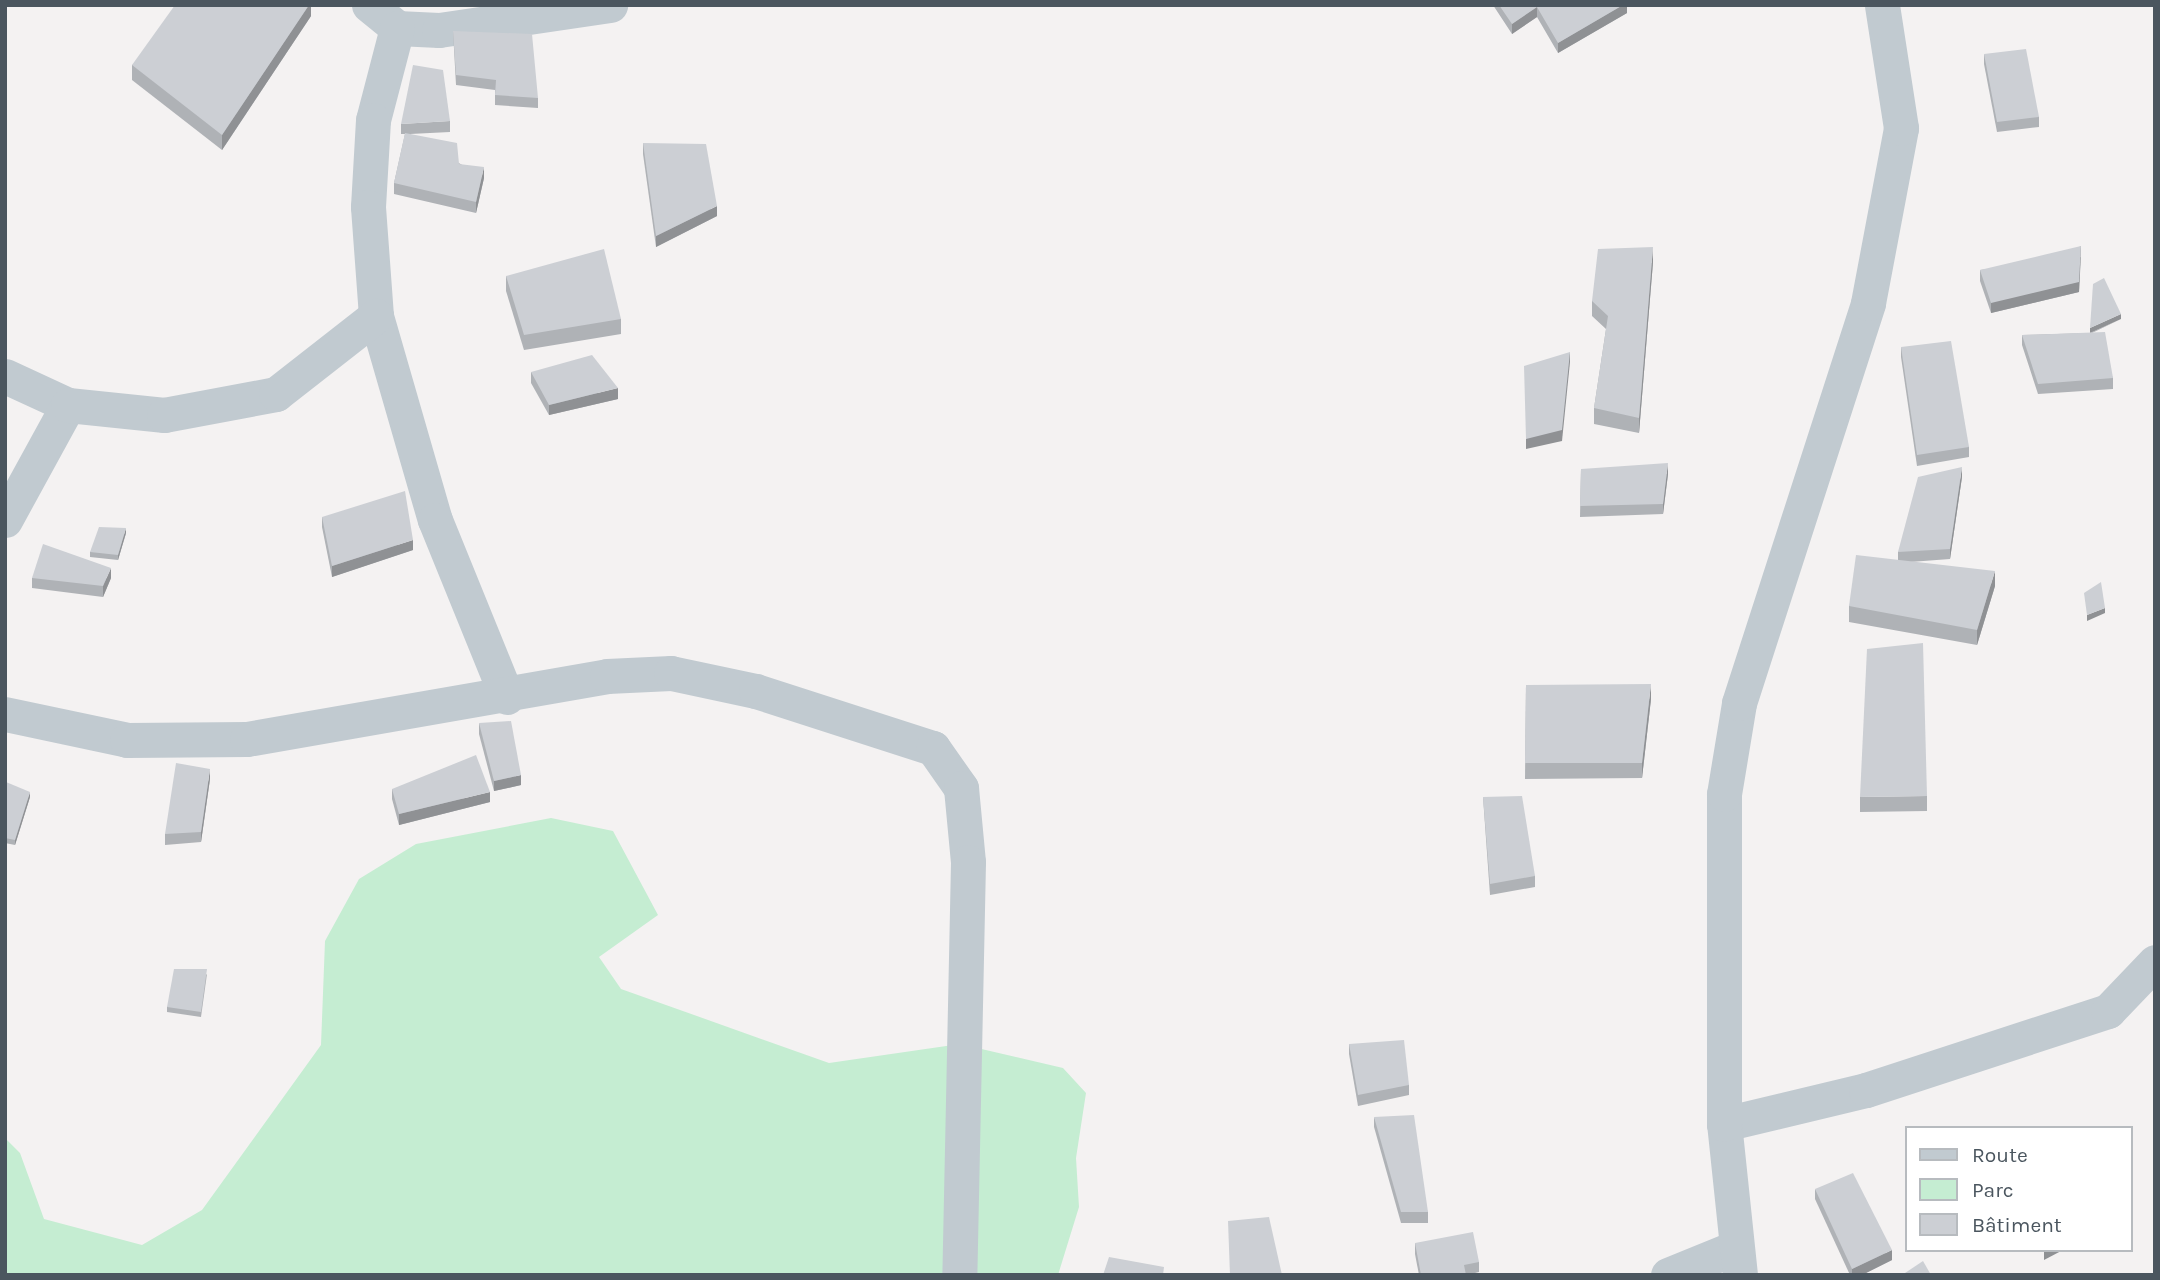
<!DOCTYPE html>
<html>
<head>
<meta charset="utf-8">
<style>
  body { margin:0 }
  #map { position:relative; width:2160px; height:1280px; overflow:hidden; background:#f4f2f2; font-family:Karla,sans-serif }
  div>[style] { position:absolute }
  .green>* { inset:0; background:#c5edd2 }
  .minor>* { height:35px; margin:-17.5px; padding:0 17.5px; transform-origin:17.5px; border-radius:17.5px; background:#c1cad0 }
  .wall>* { inset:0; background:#afb2b6 }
  .shaded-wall>* { inset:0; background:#8f9194 }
  .building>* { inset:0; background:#cccfd4 }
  span { translate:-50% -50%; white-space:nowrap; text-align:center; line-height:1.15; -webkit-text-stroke:6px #fff; paint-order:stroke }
  .frame { position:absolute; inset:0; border:7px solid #4b565f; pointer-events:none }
  .legend { position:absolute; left:1905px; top:1126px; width:228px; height:126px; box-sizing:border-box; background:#fff; border:2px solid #b7bbbf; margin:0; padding:9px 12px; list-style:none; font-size:21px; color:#4b565f }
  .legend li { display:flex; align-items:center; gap:14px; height:35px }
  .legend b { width:35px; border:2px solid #b7bbbf }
</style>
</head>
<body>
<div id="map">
  <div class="green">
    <div style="clip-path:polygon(551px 818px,613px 831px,658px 915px,599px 957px,621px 989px,829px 1063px,960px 1044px,1063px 1068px,1086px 1093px,1076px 1158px,1079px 1207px,1058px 1275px,5px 1275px,5px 1138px,20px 1153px,44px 1219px,142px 1245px,202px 1210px,321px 1045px,325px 941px,359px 879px,416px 844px)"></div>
  </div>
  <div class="minor">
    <div style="left:369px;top:5px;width:36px;rotate:39deg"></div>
    <div style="left:397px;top:28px;width:42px;rotate:2.7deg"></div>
    <div style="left:439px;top:30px;width:173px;rotate:-8.3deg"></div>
    <div style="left:397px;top:28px;width:95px;rotate:104.6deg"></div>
    <div style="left:373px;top:120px;width:87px;rotate:93.3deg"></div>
    <div style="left:368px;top:207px;width:109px;rotate:85.8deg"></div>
    <div style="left:376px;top:316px;width:212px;rotate:73.9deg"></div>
    <div style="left:435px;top:520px;width:191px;rotate:67.9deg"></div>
    <div style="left:5px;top:376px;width:69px;rotate:24.7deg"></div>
    <div style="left:5px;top:520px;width:131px;rotate:-61.3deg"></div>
    <div style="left:68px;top:405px;width:97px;rotate:5.9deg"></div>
    <div style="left:164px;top:415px;width:114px;rotate:-10.6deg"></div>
    <div style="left:276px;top:394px;width:127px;rotate:-38deg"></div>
    <div style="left:5px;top:714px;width:125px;rotate:12deg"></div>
    <div style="left:127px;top:740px;width:120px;rotate:-0.5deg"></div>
    <div style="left:247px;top:739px;width:365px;rotate:-9.9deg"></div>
    <div style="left:607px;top:676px;width:64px;rotate:-2.7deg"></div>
    <div style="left:671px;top:673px;width:87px;rotate:12deg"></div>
    <div style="left:756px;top:691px;width:186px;rotate:17.9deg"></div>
    <div style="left:933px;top:748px;width:49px;rotate:55deg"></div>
    <div style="left:961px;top:788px;width:74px;rotate:84.6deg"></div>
    <div style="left:968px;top:862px;width:413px;rotate:91.2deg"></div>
    <div style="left:1724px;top:1124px;width:146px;rotate:-13.5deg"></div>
    <div style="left:1866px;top:1090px;width:255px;rotate:-18.1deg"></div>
    <div style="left:2108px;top:1011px;width:68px;rotate:-46.2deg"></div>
    <div style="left:1668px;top:1275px;width:71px;rotate:-22.2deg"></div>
    <div style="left:1740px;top:1275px;width:152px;rotate:-96deg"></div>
    <div style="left:1724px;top:1124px;width:330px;rotate:-90deg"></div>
    <div style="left:1724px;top:794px;width:92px;rotate:-80.6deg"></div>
    <div style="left:1739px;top:703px;width:420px;rotate:-72.1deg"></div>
    <div style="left:1868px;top:303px;width:178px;rotate:-79.3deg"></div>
    <div style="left:1901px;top:128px;width:124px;rotate:-98.8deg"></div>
  </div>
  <div class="wall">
    <div style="clip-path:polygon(311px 5px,311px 16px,222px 150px,132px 80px,132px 65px)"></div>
    <div style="clip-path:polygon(1493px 5px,1627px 5px,1627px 13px,1558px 53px,1537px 17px,1512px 34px)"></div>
    <div style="clip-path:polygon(453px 31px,538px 98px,538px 108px,495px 105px,495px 90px,456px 85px)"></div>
    <div style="clip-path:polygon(1984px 54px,2039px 117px,2039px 127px,1997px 132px,1984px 64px)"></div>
    <div style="clip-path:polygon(450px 121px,450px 132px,410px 134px,484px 178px,476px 213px,394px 194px,394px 183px,405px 134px,401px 134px,401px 124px)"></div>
    <div style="clip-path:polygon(643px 143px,717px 216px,656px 247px,643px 154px)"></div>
    <div style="clip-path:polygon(2081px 257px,2079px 292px,1991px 313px,1980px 281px,1980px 270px)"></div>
    <div style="clip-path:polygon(1653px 262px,1639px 433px,1594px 424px,1594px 408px,1606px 329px,1592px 316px,1592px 301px)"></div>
    <div style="clip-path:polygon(506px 276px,621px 319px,621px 334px,524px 350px,506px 291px)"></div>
    <div style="clip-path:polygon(2121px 319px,2092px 333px,2113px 378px,2113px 389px,2038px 394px,2022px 345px,2022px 335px,2090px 333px)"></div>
    <div style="clip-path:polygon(1901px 347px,1969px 447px,1969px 457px,1917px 466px,1901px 357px)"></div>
    <div style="clip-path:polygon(531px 372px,618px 399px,549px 415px,531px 383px)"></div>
    <div style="clip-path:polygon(1581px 469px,1668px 474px,1663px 514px,1580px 517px)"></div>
    <div style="clip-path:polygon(1962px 477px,1950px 559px,1910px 562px,1995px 586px,1977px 645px,1849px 622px,1849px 606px,1898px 560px,1898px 552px)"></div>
    <div style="clip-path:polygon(322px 517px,413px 550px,332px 577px,322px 527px)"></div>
    <div style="clip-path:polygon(126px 533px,118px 560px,90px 557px,90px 552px)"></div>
    <div style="clip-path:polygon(32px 578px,111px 578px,103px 597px,32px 588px)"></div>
    <div style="clip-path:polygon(1526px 685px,1651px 699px,1642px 778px,1525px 779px)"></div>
    <div style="clip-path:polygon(479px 723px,521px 785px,494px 791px,479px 734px)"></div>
    <div style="clip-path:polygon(210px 779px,201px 842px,165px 845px,165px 834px)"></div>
    <div style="clip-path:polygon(5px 785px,30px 797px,15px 845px,5px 843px)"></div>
    <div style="clip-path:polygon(392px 789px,490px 802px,399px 825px,392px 799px)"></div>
    <div style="clip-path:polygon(1927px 796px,1927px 811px,1860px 812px,1860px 797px)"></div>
    <div style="clip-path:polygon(1483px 797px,1535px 876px,1535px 887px,1490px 895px)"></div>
    <div style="clip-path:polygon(207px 974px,201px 1017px,167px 1012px,167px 1007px)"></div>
    <div style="clip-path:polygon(1349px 1044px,1409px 1085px,1409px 1095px,1358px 1106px,1349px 1054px)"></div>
    <div style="clip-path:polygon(1374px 1117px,1428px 1212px,1428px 1223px,1401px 1223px,1374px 1127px)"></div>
    <div style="clip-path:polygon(1815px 1189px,1892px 1260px,1862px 1275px,1850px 1275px,1815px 1199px)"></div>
    <div style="clip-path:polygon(1415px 1243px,1479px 1262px,1479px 1272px,1467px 1275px,1419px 1275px,1415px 1254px)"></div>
  </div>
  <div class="shaded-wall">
    <div style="clip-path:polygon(309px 5px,311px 5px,311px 16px,222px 150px,222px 135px)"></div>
    <div style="clip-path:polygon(1623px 5px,1627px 5px,1627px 13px,1558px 53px,1558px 43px)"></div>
    <div style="clip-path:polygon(1537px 7px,1537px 17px,1512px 34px,1512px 24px)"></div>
    <div style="clip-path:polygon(484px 167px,484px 178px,476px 213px,476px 202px)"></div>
    <div style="clip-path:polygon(717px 206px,717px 216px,656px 247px,656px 236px)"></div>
    <div style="clip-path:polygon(2081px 246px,2079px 292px,1991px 313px,1991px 303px)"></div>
    <div style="clip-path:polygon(1653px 247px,1653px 262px,1639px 433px,1639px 418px)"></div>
    <div style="clip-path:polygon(2121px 314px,2121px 319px,2090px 333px,2090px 328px)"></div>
    <div style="clip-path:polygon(1570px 352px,1570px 362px,1562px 441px,1526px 449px,1526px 439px)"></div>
    <div style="clip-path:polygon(618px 388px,618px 399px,549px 415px,549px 405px)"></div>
    <div style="clip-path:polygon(1668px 463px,1668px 474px,1663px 514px,1663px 504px)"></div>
    <div style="clip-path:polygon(1962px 467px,1962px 477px,1950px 559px,1950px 549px)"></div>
    <div style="clip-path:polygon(126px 528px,126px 533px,118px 560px,118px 555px)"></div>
    <div style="clip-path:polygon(413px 540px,413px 550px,332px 577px,332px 566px)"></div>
    <div style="clip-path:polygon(111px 568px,111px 578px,103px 597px,103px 586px)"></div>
    <div style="clip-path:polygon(1995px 571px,1995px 586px,1977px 645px,1977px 630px)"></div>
    <div style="clip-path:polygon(2105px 608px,2105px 613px,2087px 621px,2087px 615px)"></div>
    <div style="clip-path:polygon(1651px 684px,1651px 699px,1642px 778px,1642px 763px)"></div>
    <div style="clip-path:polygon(210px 769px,210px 779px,201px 842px,201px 832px)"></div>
    <div style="clip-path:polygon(521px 775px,521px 785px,494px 791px,494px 781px)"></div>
    <div style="clip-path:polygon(30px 792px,30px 797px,15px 845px,15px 840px)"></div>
    <div style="clip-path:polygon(490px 792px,490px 802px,399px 825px,399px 814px)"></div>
    <div style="clip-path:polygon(1892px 1250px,1892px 1260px,1862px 1275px,1852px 1275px,1852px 1269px)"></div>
    <div style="clip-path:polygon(2044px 1250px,2063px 1250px,2044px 1260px)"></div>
  </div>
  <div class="building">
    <div style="clip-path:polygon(175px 5px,309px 5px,222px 135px,132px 65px)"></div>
    <div style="clip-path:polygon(1499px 5px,1623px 5px,1558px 43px,1537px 7px,1512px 24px)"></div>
    <div style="clip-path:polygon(453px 31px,532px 34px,538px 98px,495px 95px,496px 80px,456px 75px)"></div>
    <div style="clip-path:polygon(2026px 49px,2039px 117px,1997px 122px,1984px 54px)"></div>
    <div style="clip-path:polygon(413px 65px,443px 70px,450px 121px,401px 124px)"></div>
    <div style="clip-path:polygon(405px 133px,457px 143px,459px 164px,484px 167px,476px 202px,394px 183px)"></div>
    <div style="clip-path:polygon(643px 143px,706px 144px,717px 206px,656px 236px)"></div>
    <div style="clip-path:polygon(2081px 246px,2079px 282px,1991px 303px,1980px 270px)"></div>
    <div style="clip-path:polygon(1653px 247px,1639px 418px,1594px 408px,1608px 316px,1592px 301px,1598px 249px)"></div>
    <div style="clip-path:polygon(604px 249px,621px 319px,524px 335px,506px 276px)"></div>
    <div style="clip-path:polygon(2104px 278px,2121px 314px,2090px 328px,2093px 284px)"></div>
    <div style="clip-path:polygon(2105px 332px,2113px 378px,2038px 384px,2022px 335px)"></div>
    <div style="clip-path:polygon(1951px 341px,1969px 447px,1917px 455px,1901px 347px)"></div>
    <div style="clip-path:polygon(1570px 352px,1562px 430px,1526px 439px,1524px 366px)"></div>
    <div style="clip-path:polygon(592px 355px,618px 388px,549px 405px,531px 372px)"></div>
    <div style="clip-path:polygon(1668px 463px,1663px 504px,1580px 506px,1581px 469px)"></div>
    <div style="clip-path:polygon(1962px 467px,1950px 549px,1898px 552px,1918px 477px)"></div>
    <div style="clip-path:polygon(405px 491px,413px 540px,332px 566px,322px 517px)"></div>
    <div style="clip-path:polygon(99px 527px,126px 528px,118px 555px,90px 552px)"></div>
    <div style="clip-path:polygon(43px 544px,111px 568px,103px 586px,32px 578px)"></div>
    <div style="clip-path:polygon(1856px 555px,1995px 571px,1977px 630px,1849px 606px)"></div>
    <div style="clip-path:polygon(2101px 582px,2105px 608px,2087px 615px,2084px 593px)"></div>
    <div style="clip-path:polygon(1923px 643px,1927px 796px,1860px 797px,1867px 649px)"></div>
    <div style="clip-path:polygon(1651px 684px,1642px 763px,1525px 763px,1526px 685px)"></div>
    <div style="clip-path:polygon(511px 721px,521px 775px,494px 781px,479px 723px)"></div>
    <div style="clip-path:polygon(476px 755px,490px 792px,399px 814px,392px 789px)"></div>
    <div style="clip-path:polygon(176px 763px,210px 769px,201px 832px,165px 834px)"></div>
    <div style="clip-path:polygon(6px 782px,30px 792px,15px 840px,5px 838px)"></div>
    <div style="clip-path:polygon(1522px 796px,1535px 876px,1490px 884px,1483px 797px)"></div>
    <div style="clip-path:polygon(174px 969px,207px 969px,201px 1012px,167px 1007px)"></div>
    <div style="clip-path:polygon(1404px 1040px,1409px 1085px,1358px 1095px,1349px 1044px)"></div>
    <div style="clip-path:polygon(1414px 1115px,1428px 1212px,1401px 1212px,1374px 1117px)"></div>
    <div style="clip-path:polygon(1853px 1173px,1892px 1250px,1852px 1269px,1815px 1189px)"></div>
    <div style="clip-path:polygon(1269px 1217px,1282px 1275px,1230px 1275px,1228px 1221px)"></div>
    <div style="clip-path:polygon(1473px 1232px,1479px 1262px,1464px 1265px,1466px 1275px,1421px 1275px,1415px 1243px)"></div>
    <div style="clip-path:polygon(1109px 1257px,1164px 1267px,1163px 1275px,1103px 1275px)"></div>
    <div style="clip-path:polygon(1923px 1261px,1931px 1275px,1902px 1275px)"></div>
  </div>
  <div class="frame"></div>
  <ul class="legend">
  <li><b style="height:9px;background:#c1cad0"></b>Route</li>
  <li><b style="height:19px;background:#c5edd2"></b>Parc</li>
  <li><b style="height:19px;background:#cccfd4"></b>Bâtiment</li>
  </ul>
</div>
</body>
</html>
